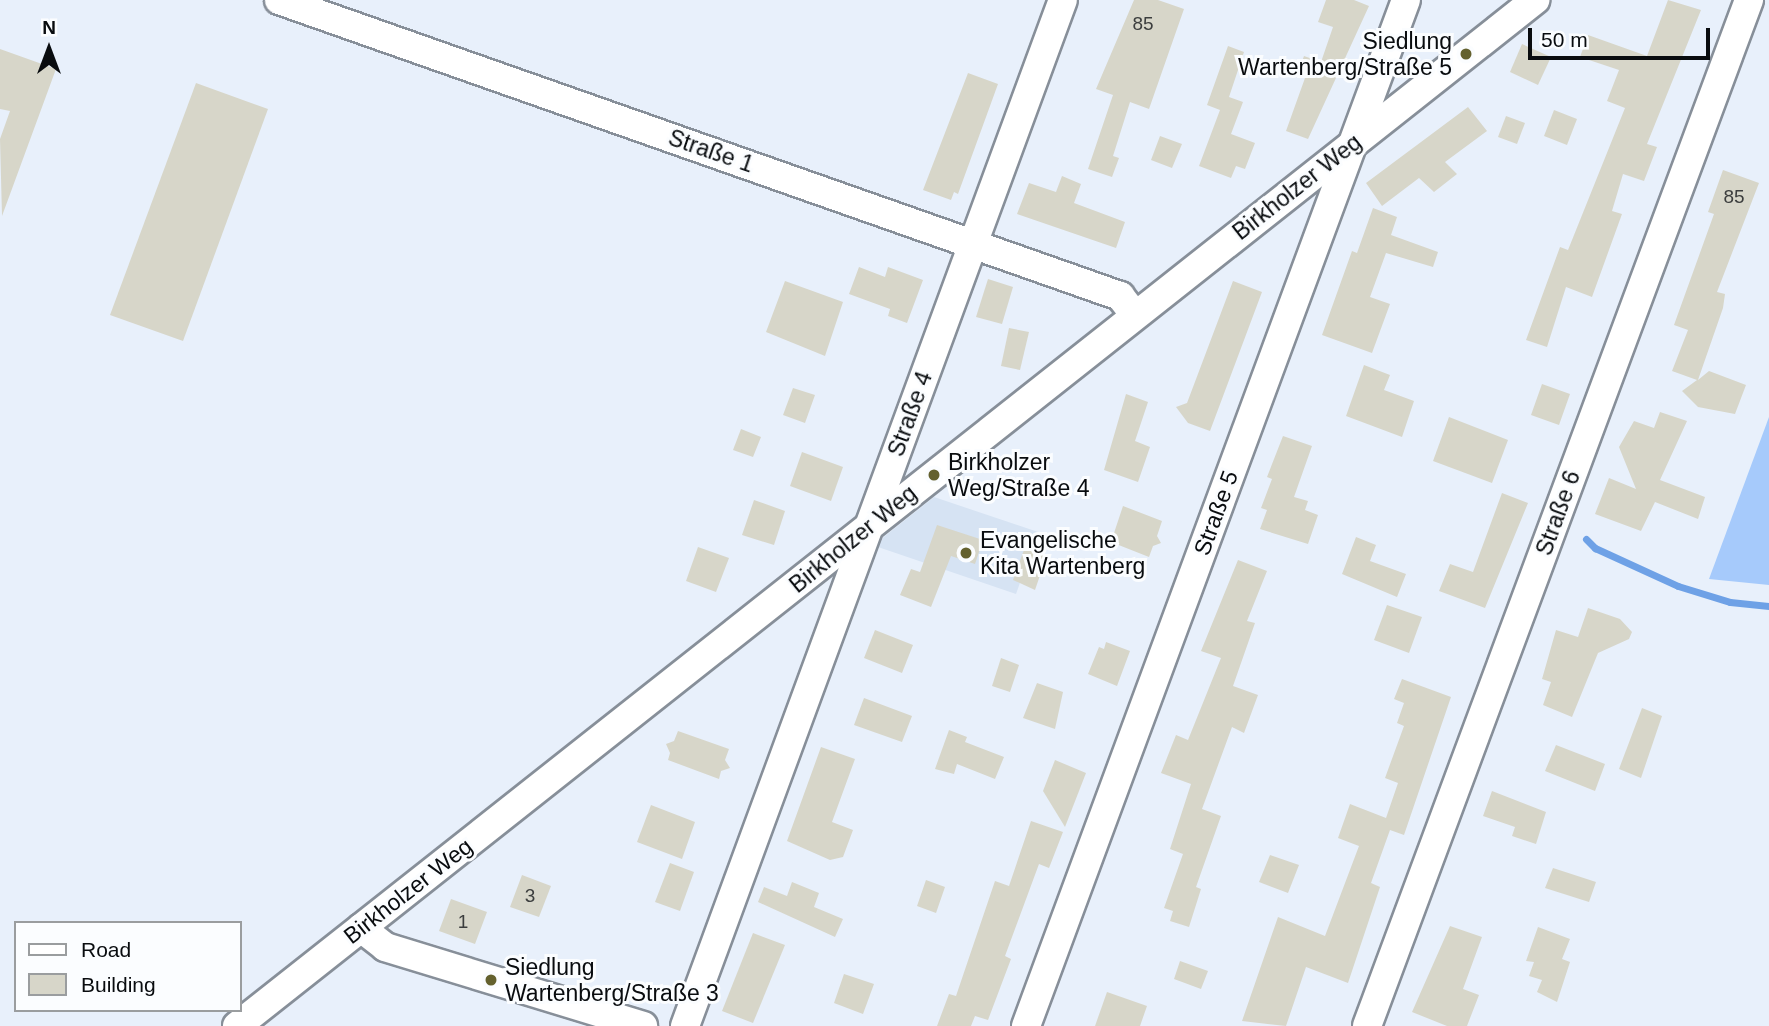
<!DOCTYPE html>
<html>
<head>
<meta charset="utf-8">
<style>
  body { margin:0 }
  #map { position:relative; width:1769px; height:1026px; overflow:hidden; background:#e8f0fb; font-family:Helvetica,sans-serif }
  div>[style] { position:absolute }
  .built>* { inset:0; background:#d6e3f3 }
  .green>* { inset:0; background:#a6cafb }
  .stream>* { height:7px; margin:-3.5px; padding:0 3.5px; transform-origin:3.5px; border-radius:3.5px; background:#6ea1e6 }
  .building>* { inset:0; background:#d7d6c9 }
  .roads { filter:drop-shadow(2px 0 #878f99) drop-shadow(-2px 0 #878f99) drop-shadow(0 2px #878f99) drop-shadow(0 -2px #878f99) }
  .street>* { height:28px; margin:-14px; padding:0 14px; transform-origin:14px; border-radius:14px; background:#fff }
  .dots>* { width:19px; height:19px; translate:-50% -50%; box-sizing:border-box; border:4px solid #fbfdff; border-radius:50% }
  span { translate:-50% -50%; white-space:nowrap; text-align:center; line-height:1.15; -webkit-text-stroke:6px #fbfdff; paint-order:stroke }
  .number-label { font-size:19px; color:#3c3e3e }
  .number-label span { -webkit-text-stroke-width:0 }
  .poi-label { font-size:23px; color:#090c0f }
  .right { translate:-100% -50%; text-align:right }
  .left { translate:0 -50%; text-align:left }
  .street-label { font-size:23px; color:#090c0f }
  .legend { position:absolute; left:14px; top:921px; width:228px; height:91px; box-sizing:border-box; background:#fbfdff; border:2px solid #9a9d9f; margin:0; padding:9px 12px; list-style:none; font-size:21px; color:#090c0f }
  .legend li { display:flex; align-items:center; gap:14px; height:35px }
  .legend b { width:35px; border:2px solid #9a9d9f }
  .north { position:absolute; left:14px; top:14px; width:70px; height:70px; -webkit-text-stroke:5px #fbfdff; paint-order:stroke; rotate:0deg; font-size:19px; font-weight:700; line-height:28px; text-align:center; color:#090c0f }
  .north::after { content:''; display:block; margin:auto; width:24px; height:32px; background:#090c0f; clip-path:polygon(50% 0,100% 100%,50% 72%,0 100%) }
  .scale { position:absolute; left:1528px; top:28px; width:182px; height:32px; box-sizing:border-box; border:4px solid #090c0f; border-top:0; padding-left:9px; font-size:21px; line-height:24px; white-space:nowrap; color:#090c0f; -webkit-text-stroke:5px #fbfdff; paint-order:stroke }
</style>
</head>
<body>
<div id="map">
  <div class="built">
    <div style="clip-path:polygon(934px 497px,1038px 532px,1016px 594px,878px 547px,880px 540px)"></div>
  </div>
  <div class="green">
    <div style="clip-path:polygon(1769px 417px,1769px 585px,1709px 579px)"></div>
  </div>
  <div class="stream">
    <div style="left:1586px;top:539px;width:13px;rotate:45deg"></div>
    <div style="left:1595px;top:548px;width:91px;rotate:24.6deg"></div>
    <div style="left:1678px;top:586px;width:54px;rotate:17.1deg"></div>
    <div style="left:1730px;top:602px;width:39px;rotate:6deg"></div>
  </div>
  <div class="building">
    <div style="clip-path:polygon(1134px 0,1158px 0,1184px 9px,1149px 109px,1130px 102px,1113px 156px,1119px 158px,1112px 177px,1088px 169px,1113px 95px,1096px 89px)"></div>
    <div style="clip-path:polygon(1326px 0,1354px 0,1369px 6px,1308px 139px,1286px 131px,1305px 78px,1297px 75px,1304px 56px,1321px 62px,1333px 27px,1318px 22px)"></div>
    <div style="clip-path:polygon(1668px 0,1701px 10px,1647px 144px,1657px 147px,1644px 181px,1623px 174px,1612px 211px,1622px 214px,1592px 297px,1566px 287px,1547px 347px,1526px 340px,1560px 247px,1568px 250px,1625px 108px,1607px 101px,1619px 70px,1580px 57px,1588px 35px,1647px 56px)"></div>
    <div style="clip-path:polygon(1522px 44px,1551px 57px,1538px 85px,1510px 72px)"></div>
    <div style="clip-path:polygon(1228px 46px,1244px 52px,1229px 97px,1243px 102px,1231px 134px,1255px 143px,1245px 169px,1236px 166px,1231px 178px,1199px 166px,1220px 110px,1207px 105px)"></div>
    <div style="clip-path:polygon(0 49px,56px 69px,2px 216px,0 139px,10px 111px,0 109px)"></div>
    <div style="clip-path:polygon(968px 73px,998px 84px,958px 194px,954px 192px,951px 200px,923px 190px)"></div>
    <div style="clip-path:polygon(196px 83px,268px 109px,183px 341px,110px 315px)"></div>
    <div style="clip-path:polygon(1468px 107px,1487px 131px,1445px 162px,1457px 174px,1434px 192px,1419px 178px,1382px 206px,1366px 183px)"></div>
    <div style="clip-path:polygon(1554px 110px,1577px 119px,1567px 145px,1544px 136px)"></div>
    <div style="clip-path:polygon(1506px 116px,1525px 123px,1517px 144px,1498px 137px)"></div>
    <div style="clip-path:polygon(1160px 136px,1182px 144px,1172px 168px,1151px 160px)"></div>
    <div style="clip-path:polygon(1723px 170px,1759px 183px,1717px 292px,1725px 294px,1723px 308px,1698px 380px,1709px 371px,1746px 385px,1735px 414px,1698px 407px,1682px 391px,1697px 380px,1672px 371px,1688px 330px,1674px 325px,1714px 214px,1708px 212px)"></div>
    <div style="clip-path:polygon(1062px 176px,1081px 184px,1074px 203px,1125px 222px,1116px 248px,1017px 214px,1029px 183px,1056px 192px)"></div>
    <div style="clip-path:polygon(1373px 208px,1397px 217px,1391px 235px,1438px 252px,1433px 267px,1386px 253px,1370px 297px,1390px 304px,1372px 353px,1322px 335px,1352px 251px,1357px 253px)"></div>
    <div style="clip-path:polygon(859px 267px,885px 277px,888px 267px,923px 280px,907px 323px,888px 316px,890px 309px,849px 294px)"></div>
    <div style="clip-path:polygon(988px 279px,1013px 287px,1002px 324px,976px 317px)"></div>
    <div style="clip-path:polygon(785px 281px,843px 302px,825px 356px,766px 332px)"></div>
    <div style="clip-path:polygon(1233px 281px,1262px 292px,1210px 431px,1188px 423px,1176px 407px,1187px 403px)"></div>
    <div style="clip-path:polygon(1009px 328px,1029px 332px,1020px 370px,1001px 366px)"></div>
    <div style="clip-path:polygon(1364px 365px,1390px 375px,1384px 390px,1414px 401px,1402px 437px,1346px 416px)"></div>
    <div style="clip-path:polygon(1542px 384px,1570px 394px,1559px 425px,1531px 415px)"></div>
    <div style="clip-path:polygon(793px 388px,815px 395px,805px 423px,783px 415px)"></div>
    <div style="clip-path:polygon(1126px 394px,1148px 402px,1135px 441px,1150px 447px,1138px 482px,1104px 470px)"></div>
    <div style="clip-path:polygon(1660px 412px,1687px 421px,1660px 480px,1705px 497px,1698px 519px,1655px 502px,1641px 531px,1595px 514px,1609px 478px,1636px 489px,1619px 447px,1634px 421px,1654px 428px)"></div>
    <div style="clip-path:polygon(1449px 417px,1508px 440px,1492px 483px,1433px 461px)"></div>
    <div style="clip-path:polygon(741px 429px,761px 437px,753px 457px,733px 450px)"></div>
    <div style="clip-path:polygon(1283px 436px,1312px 446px,1294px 497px,1308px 501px,1305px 510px,1318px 515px,1308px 544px,1260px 529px,1267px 510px,1261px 508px,1272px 479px,1267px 477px)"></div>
    <div style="clip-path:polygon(802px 452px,843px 467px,831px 501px,790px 486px)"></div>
    <div style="clip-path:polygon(1502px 493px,1528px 503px,1485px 608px,1439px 591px,1450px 564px,1473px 572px)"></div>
    <div style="clip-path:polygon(754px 500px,785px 511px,774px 545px,742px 535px)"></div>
    <div style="clip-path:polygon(1123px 506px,1162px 521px,1157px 536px,1161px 543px,1153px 546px,1149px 557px,1111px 542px)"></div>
    <div style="clip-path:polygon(937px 525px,983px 540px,975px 564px,951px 556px,931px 607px,900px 595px,911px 569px,920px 572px)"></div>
    <div style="clip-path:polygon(1356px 537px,1376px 545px,1370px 561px,1406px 574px,1397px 597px,1342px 574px)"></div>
    <div style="clip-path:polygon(698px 547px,729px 558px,716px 592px,686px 581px)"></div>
    <div style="clip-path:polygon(1025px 547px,1047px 555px,1035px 590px,1013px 580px)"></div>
    <div style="clip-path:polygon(1238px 560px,1267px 571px,1247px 621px,1255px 623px,1233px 686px,1258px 695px,1244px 733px,1232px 727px,1202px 809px,1221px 816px,1196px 887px,1201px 889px,1189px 927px,1170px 921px,1173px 911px,1164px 908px,1183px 854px,1170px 849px,1191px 784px,1161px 773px,1176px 735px,1188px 740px,1221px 658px,1201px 651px)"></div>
    <div style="clip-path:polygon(1387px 605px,1422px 617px,1409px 653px,1374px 640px)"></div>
    <div style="clip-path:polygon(1588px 608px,1620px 619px,1632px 632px,1629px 639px,1598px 653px,1572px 717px,1543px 705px,1551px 682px,1542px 679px,1556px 630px,1578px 637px)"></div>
    <div style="clip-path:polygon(875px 630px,913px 645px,902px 673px,864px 658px)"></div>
    <div style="clip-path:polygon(1106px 642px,1130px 651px,1117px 686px,1088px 674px,1099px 647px,1104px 649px)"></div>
    <div style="clip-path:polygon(1001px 658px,1019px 665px,1010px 692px,992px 686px)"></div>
    <div style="clip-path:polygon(1402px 679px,1451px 697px,1404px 835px,1390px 830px,1371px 883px,1380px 887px,1348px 983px,1306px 967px,1286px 1026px,1242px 1021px,1278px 917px,1325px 936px,1359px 846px,1338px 838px,1350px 804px,1386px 818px,1398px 783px,1385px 778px,1404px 726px,1397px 723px,1404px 703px,1394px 699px)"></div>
    <div style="clip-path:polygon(1037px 683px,1063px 692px,1055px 729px,1023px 718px)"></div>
    <div style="clip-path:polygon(864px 698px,912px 716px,902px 742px,854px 725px)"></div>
    <div style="clip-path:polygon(1642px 708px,1662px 716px,1641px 778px,1619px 769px)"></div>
    <div style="clip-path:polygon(949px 730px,967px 737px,965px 742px,1004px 757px,995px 779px,957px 764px,954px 774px,935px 769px)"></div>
    <div style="clip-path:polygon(678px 731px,729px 749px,725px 760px,730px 768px,721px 771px,719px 779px,668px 760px,670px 753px,666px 744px,674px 741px)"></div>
    <div style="clip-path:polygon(1556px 745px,1605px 764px,1595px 791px,1545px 771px)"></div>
    <div style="clip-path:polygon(821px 747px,855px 759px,832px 822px,853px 830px,843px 857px,830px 860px,787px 841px)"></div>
    <div style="clip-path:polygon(1055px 760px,1086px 773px,1065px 827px,1043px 791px)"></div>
    <div style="clip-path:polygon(1492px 791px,1546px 812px,1536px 844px,1512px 836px,1515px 827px,1483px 816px)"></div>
    <div style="clip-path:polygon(651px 805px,695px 822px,682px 859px,637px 842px)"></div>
    <div style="clip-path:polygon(1031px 821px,1063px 832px,1049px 868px,1039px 864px,1005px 956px,1011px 959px,988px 1020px,975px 1016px,971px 1026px,937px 1026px,949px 994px,956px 996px,995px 881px,1009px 886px)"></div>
    <div style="clip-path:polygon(1270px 855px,1299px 865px,1288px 893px,1259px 882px)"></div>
    <div style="clip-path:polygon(670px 863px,694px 872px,680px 911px,655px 902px)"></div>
    <div style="clip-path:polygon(1553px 868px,1596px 882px,1589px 902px,1545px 888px)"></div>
    <div style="clip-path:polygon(522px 875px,551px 886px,539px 917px,510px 907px)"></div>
    <div style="clip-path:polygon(926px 880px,945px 887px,936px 913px,917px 906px)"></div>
    <div style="clip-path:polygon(792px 882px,819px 893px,814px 907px,843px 919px,835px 937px,758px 902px,764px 887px,787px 896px)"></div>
    <div style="clip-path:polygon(451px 899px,487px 912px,475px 944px,439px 931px)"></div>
    <div style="clip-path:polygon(1450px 926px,1482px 937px,1463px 989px,1479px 995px,1467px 1026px,1447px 1026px,1412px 1012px)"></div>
    <div style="clip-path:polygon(1538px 927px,1570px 939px,1562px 959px,1570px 962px,1557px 1002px,1537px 992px,1542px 980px,1529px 976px,1534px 962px,1526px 961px)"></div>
    <div style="clip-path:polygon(753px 933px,785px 945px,753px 1023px,722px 1011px)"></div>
    <div style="clip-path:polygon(1180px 961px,1208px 971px,1201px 989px,1174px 979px)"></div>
    <div style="clip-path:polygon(844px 974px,874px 984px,863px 1014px,834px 1003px)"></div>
    <div style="clip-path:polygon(1107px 992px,1147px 1006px,1140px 1026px,1095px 1026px)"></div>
  </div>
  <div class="roads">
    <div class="street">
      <div style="left:279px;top:0;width:892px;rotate:19.39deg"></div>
      <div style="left:1120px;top:296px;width:24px;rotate:52deg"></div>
      <div style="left:361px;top:928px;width:31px;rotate:38deg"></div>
      <div style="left:385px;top:947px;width:270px;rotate:17deg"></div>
      <div style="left:237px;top:1026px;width:1655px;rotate:-38.32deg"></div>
      <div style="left:685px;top:1026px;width:1093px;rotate:-69.78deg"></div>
      <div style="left:1026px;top:1026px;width:1094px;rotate:-69.68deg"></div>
      <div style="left:1367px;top:1026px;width:1095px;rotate:-69.58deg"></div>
    </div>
  </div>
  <div class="dots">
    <div style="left:1466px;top:54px;background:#64612e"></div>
    <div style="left:934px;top:475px;background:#64612e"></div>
    <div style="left:966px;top:553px;background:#64612e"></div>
    <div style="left:491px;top:980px;background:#64612e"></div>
  </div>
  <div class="number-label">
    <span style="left:1143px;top:24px">85</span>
    <span style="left:1734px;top:197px">85</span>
    <span style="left:530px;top:896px">3</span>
    <span style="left:463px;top:922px">1</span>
  </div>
  <div class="poi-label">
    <span class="right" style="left:1452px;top:54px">Siedlung<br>Wartenberg/Straße 5</span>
    <span class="left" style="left:948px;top:475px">Birkholzer<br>Weg/Straße 4</span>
    <span class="left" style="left:980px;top:553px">Evangelische<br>Kita Wartenberg</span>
    <span class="left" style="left:505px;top:980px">Siedlung<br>Wartenberg/Straße 3</span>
  </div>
  <div class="street-label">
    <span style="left:711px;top:151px;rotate:19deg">Straße 1</span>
    <span style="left:1297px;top:187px;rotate:-38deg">Birkholzer Weg</span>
    <span style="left:910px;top:414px;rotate:-70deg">Straße 4</span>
    <span style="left:1216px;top:513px;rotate:-70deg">Straße 5</span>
    <span style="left:1558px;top:513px;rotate:-70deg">Straße 6</span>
    <span style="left:853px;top:539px;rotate:-39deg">Birkholzer Weg</span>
    <span style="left:408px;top:891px;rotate:-38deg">Birkholzer Weg</span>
  </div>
  <ul class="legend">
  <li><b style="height:9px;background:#fff"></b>Road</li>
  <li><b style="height:19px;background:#d7d6c9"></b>Building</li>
  </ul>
  <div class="north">N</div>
  <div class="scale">50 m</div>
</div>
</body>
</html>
